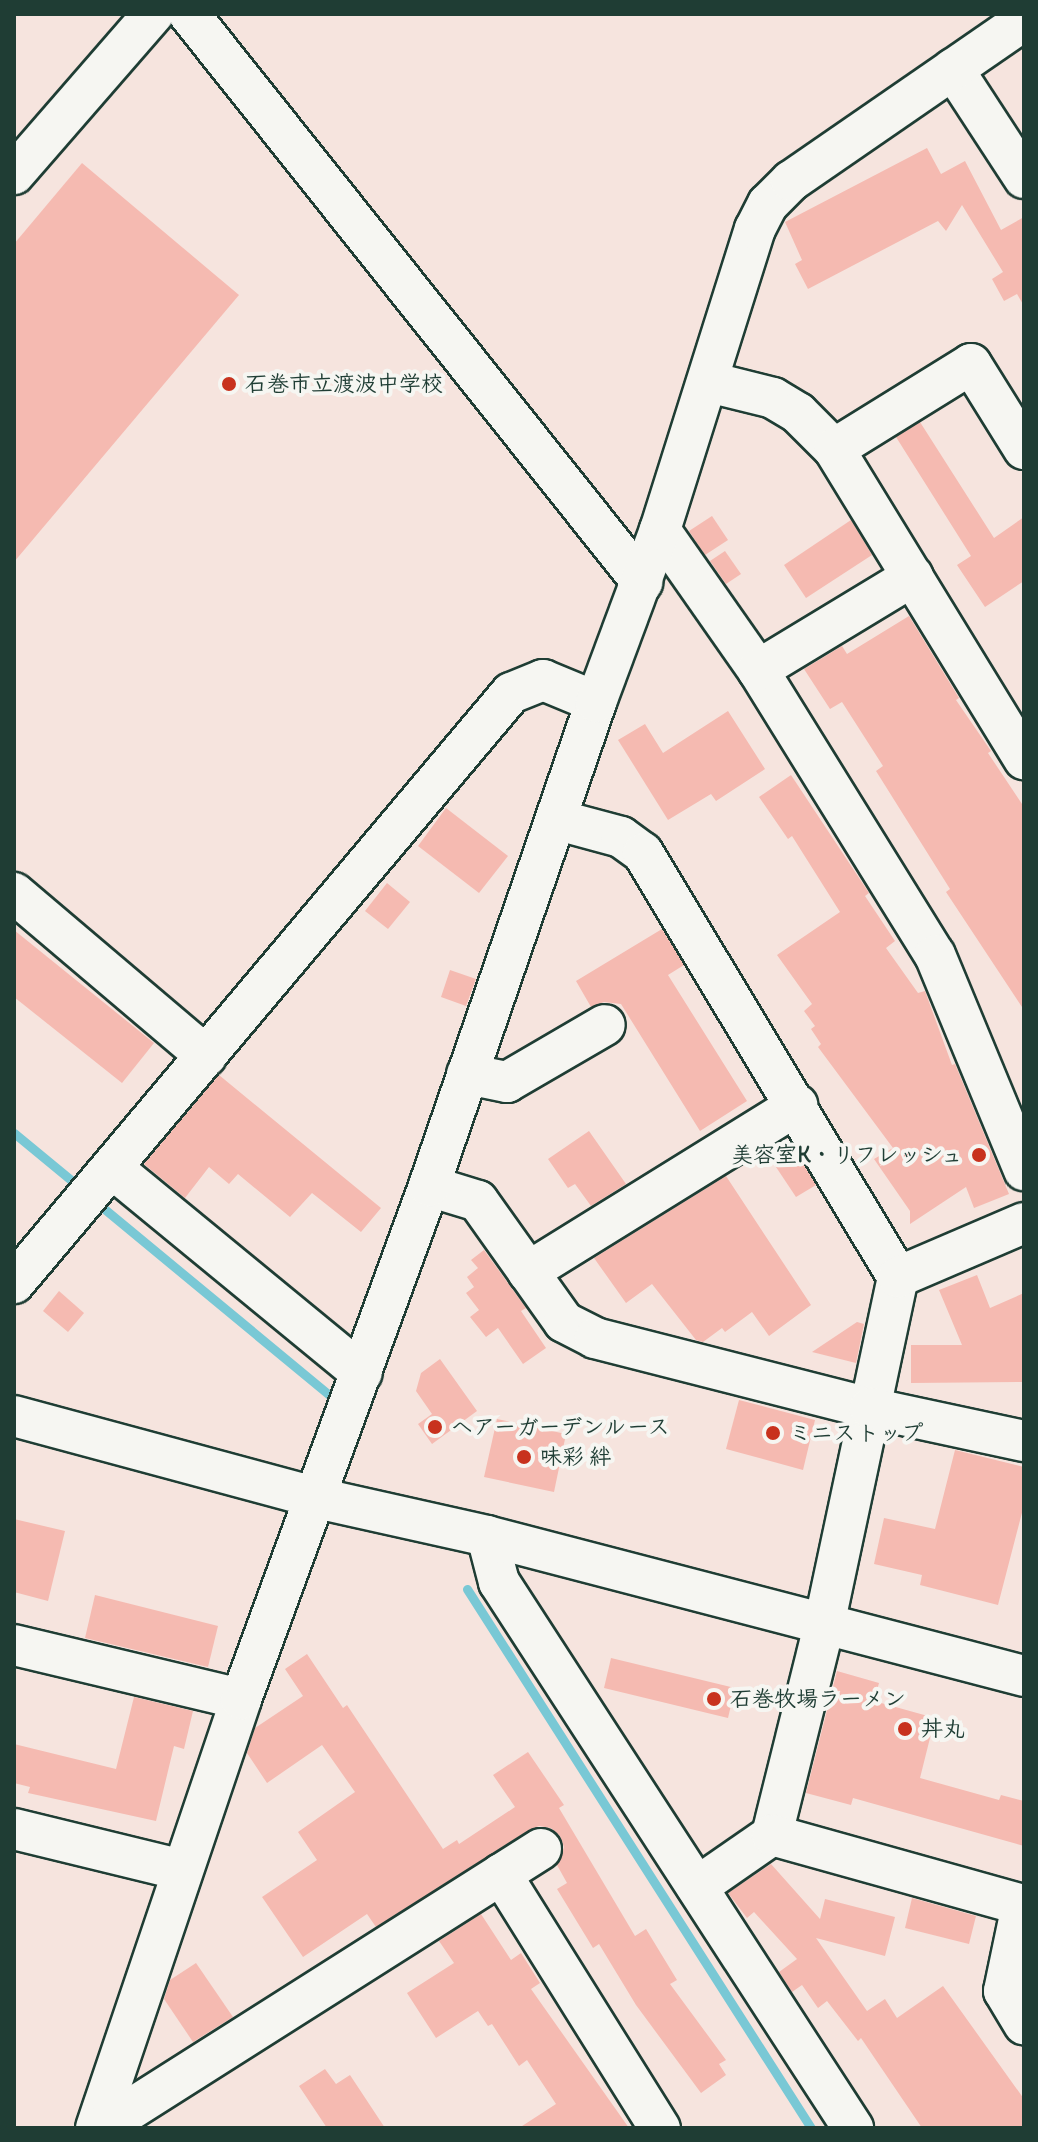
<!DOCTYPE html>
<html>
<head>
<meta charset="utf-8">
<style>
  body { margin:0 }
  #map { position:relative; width:1038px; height:2142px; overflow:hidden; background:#f6e4de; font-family:Delius,"Klee One",sans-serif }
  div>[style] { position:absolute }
  .stream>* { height:9px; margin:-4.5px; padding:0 4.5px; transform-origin:4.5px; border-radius:4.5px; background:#79c8d5 }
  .building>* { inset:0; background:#f5bab1 }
  .roads { filter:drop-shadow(2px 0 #1f3d34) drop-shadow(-2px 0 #1f3d34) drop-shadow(0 2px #1f3d34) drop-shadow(0 -2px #1f3d34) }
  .minor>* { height:40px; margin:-20px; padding:0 20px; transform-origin:20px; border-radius:20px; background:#f6f6f2 }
  .dots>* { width:22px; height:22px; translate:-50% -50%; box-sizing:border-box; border:4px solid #f6f6f2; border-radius:50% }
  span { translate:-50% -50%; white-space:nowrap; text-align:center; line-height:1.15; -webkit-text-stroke:8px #f6f6f2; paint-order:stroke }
  .poi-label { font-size:22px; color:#1f3d34; font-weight:700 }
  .left { translate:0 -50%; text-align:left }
  .right { translate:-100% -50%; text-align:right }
  .frame { position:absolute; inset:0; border:16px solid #1f3d34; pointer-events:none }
</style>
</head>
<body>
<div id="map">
  <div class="stream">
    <div style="left:14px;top:1133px;width:88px;rotate:39.5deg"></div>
    <div style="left:96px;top:1202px;width:303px;rotate:39.6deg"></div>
    <div style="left:467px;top:1589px;width:639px;rotate:57.45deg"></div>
  </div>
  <div class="building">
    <div style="clip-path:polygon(927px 148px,941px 174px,965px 161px,1001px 230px,1024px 217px,1024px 306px,1017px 294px,1004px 301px,992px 279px,1003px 272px,962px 205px,946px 231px,938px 221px,808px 289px,795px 264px,802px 260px,785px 222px)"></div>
    <div style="clip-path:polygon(82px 163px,239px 295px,14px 562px,14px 244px)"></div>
    <div style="clip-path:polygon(920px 422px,994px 538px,1024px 517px,1024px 581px,985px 607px,957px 565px,971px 556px,896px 437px)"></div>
    <div style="clip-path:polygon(712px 516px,728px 540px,705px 555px,689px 531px)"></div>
    <div style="clip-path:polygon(851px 520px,872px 555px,806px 598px,784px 565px)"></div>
    <div style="clip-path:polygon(725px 551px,741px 574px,726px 584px,710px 561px)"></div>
    <div style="clip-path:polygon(909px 616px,959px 698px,956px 700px,991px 751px,988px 753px,1024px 807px,1024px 1010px,946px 892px,950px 889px,876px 771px,883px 766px,842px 702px,830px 709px,804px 669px,842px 646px,847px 654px)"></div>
    <div style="clip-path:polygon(728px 711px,765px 769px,716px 801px,711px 794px,668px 820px,618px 740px,645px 724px,663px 753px)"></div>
    <div style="clip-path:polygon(791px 775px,869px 893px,865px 896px,895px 941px,886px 948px,918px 993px,925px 991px,952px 1065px,955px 1064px,1009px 1194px,974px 1208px,966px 1187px,910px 1224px,910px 1211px,874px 1159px,893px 1148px,818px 1047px,821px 1044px,811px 1029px,815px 1026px,804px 1011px,812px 1004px,777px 955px,840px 912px,792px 836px,788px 839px,759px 797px)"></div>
    <div style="clip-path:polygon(446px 808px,508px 856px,479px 893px,418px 846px)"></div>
    <div style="clip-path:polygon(387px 883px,410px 902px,388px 929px,365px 911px)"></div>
    <div style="clip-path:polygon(662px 929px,684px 965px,668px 975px,747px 1101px,700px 1131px,621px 1004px,604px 1002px,591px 1007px,576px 981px)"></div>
    <div style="clip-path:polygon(14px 930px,154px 1043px,122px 1083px,14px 997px)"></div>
    <div style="clip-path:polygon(450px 970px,476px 979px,466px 1006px,441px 997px)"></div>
    <div style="clip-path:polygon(219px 1075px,381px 1208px,361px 1232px,312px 1193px,290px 1217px,238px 1174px,229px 1184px,209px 1167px,185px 1198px,144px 1164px)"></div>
    <div style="clip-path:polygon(589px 1131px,626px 1184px,591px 1206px,575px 1184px,568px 1188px,548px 1159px)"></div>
    <div style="clip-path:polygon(791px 1144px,816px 1185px,796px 1197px,770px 1158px)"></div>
    <div style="clip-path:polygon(726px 1176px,811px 1305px,769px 1336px,752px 1312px,725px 1332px,722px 1328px,703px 1342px,696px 1340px,652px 1284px,626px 1303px,594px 1258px)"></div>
    <div style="clip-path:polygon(484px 1250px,526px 1308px,521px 1311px,546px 1348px,523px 1364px,498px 1328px,486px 1337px,470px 1317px,479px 1310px,466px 1293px,474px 1287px,467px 1277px,478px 1268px,471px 1260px)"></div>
    <div style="clip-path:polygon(977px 1275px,990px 1308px,1024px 1293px,1024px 1382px,911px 1383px,911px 1345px,962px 1345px,939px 1290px)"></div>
    <div style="clip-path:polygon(59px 1291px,84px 1313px,68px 1332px,43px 1311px)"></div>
    <div style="clip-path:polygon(857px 1322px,864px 1324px,856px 1363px,812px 1352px)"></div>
    <div style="clip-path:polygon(440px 1359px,477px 1411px,432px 1444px,418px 1424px,432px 1414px,416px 1391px,421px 1373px)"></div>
    <div style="clip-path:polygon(739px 1400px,815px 1420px,803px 1470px,726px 1449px)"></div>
    <div style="clip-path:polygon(497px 1419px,566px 1434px,554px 1492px,484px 1477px)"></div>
    <div style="clip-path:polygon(955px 1450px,1024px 1467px,1024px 1505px,998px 1605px,920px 1585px,922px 1575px,874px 1564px,884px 1518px,935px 1529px)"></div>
    <div style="clip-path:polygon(14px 1519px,65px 1531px,48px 1601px,14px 1592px)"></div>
    <div style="clip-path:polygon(95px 1595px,218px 1626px,208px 1667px,85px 1638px)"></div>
    <div style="clip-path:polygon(307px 1654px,343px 1708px,347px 1705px,443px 1849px,457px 1840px,459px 1844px,515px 1807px,493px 1775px,528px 1752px,564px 1805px,559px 1808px,635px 1936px,646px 1929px,677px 1980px,670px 1984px,726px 2060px,719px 2064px,726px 2075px,701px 2093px,636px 2005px,599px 1944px,593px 1948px,557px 1889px,567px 1883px,557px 1865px,564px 1847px,560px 1836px,551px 1828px,539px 1826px,529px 1830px,376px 1927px,367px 1914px,303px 1957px,262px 1897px,317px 1860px,298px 1832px,355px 1792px,322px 1745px,267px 1783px,247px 1753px,255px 1728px,303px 1696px,285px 1669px)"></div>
    <div style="clip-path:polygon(611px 1658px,735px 1688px,728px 1718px,604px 1688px)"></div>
    <div style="clip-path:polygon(837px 1671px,879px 1683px,874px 1701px,935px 1718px,920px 1778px,999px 1800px,1001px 1795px,1024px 1801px,1024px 1846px,853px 1798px,851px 1805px,806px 1793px)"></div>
    <div style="clip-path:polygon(134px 1697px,193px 1711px,184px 1749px,174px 1746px,156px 1821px,28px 1793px,30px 1787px,14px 1783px,14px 1744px,116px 1769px)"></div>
    <div style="clip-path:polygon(771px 1864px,820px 1919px,825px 1899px,895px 1917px,885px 1956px,816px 1938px,867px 2011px,885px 1999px,897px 2018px,943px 1986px,1024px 2099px,1024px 2128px,922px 2128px,861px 2038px,858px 2041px,827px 2001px,818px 2008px,802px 1985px,792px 1992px,779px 1972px,797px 1959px,754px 1912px,747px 1918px,728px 1893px)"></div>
    <div style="clip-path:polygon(912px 1898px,976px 1916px,969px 1944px,905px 1928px)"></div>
    <div style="clip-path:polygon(481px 1914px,511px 1960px,521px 1953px,540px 1983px,531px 1989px,629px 2128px,519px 2128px,556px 2104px,527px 2060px,519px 2066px,492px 2024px,488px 2026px,478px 2011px,436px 2038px,407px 1993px,454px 1963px,439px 1941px)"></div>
    <div style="clip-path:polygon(196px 1963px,233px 2017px,193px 2042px,164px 1999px,170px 1980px)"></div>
    <div style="clip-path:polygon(325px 2069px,336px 2084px,350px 2075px,385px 2128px,327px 2128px,299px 2086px)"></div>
  </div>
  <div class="roads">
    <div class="minor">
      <div style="left:189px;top:14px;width:727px;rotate:51.43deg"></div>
      <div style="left:953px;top:69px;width:130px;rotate:56.9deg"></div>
      <div style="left:14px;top:174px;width:212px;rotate:-49deg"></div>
      <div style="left:709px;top:382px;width:66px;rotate:14deg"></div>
      <div style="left:773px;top:398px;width:29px;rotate:31deg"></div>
      <div style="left:798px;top:413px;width:51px;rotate:45deg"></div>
      <div style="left:834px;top:449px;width:364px;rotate:58.5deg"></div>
      <div style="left:834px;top:449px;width:161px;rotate:-31.8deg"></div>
      <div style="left:971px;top:364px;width:100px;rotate:58.1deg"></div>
      <div style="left:660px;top:530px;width:171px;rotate:55deg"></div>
      <div style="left:758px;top:670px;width:335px;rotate:58.2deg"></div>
      <div style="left:935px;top:955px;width:233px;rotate:67.5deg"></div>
      <div style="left:758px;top:670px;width:181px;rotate:-31.2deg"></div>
      <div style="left:558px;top:820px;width:65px;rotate:15.1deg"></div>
      <div style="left:621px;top:837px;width:27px;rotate:36deg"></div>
      <div style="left:643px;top:853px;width:495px;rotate:59deg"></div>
      <div style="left:898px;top:1277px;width:357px;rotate:102deg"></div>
      <div style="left:824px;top:1626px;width:215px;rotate:104deg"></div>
      <div style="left:772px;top:1835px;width:91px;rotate:145.3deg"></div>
      <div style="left:14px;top:893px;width:252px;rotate:40.3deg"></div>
      <div style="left:467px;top:1074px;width:41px;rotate:11.3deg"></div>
      <div style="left:507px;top:1082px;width:113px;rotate:-30.2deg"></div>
      <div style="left:112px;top:1168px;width:323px;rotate:39.4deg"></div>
      <div style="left:429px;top:1186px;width:51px;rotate:17deg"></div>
      <div style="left:478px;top:1201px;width:148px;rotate:54.6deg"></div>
      <div style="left:564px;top:1322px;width:35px;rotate:27deg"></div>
      <div style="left:595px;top:1338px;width:284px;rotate:14.3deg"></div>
      <div style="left:870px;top:1408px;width:157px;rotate:12.1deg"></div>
      <div style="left:528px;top:1272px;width:317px;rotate:-31.8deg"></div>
      <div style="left:898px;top:1277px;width:137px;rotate:-23.2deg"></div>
      <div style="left:14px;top:1283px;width:771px;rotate:-49.89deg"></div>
      <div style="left:511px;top:693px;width:35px;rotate:-22deg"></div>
      <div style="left:543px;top:680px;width:57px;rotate:22.5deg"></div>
      <div style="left:14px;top:1416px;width:314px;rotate:15.1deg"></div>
      <div style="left:317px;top:1498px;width:174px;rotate:12.6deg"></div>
      <div style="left:487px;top:1536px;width:555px;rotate:14.61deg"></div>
      <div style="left:487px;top:1536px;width:48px;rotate:75.4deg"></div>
      <div style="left:499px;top:1582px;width:651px;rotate:57.04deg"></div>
      <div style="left:14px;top:1645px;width:233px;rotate:13.4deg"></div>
      <div style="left:14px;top:1829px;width:173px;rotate:13.7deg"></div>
      <div style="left:772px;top:1835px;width:260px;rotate:15.6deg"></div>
      <div style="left:1022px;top:1905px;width:88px;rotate:101.8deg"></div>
      <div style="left:1004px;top:1991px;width:39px;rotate:59deg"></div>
      <div style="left:501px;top:1874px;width:300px;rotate:58deg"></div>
      <div style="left:96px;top:2128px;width:453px;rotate:-71.3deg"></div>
      <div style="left:241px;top:1699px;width:546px;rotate:-69.87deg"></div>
      <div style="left:429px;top:1186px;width:512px;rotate:-70.96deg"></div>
      <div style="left:596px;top:702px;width:184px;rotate:-69.6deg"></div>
      <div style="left:660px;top:530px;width:316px;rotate:-72.5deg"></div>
      <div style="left:755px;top:229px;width:28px;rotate:-63deg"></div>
      <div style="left:768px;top:204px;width:33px;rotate:-45deg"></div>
      <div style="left:791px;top:181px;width:283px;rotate:-34.6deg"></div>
      <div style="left:101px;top:2128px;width:521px;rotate:-32.38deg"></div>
    </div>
  </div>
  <div class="dots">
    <div style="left:229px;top:384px;background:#c8321e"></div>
    <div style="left:979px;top:1155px;background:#c8321e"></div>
    <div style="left:435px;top:1427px;background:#c8321e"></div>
    <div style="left:773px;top:1433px;background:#c8321e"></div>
    <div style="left:524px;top:1457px;background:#c8321e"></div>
    <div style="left:714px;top:1699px;background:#c8321e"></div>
    <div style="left:905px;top:1729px;background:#c8321e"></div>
  </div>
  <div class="poi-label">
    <span class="left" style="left:245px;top:384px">石巻市立渡波中学校</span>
    <span class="right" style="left:963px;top:1155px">美容室K・リフレッシュ</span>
    <span class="left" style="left:451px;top:1427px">ヘアーガーデンルース</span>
    <span class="left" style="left:789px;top:1433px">ミニストップ</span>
    <span class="left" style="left:540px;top:1457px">味彩 絆</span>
    <span class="left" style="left:730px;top:1699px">石巻牧場ラーメン</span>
    <span class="left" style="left:921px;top:1729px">丼丸</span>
  </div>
  <div class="frame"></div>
</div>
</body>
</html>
